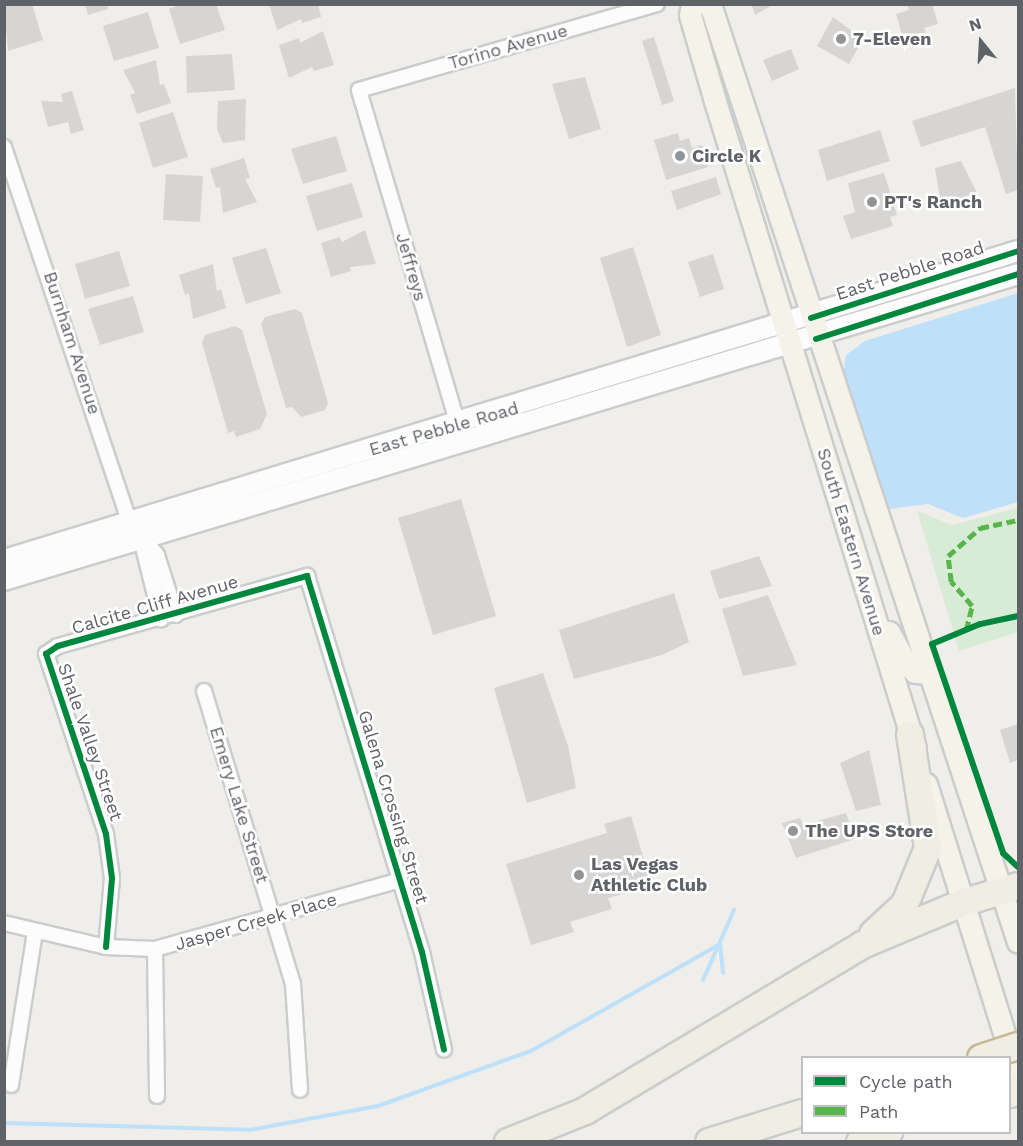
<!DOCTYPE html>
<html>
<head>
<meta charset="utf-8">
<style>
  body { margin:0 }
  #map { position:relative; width:1023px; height:1146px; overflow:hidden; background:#efeeea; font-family:"Work Sans",sans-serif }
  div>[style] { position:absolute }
  .green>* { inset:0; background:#d8ebd6 }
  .water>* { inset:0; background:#bfe0f9 }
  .stream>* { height:4px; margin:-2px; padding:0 2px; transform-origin:2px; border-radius:2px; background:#bfe0f9 }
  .building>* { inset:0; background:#d6d5d3 }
  .roads { filter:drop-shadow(2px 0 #cbcccc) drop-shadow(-2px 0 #cbcccc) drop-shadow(0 2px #cbcccc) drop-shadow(0 -2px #cbcccc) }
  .street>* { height:14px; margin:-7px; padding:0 7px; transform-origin:7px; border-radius:7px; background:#fdfcfc }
  .secondary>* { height:20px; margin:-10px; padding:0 10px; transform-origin:10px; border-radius:10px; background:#fdfcfc }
  .primary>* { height:21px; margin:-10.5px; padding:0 10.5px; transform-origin:10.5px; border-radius:10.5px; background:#f4f2e9 }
  .highway>* { height:26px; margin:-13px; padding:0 13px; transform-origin:13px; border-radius:13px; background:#f0ede3 }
  .bridges { filter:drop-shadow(2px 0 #c8b996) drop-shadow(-2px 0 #c8b996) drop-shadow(0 2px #c8b996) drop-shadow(0 -2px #c8b996) }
  .highway-bridge>* { height:26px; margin:-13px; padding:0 13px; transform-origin:13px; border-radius:13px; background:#f0ede3 }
  .quiet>* { height:4.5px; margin-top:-2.25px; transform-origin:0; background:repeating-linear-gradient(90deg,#58b549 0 9px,transparent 0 13.5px) }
  .cycleway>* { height:6px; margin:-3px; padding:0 3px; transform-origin:3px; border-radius:3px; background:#00873e }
  .dots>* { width:16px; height:16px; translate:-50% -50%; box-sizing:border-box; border:3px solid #fff; border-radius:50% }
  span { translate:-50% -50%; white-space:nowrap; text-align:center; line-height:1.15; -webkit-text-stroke:5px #fff; paint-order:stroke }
  .poi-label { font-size:18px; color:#5f6368; font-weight:700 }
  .left { translate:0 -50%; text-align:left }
  .street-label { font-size:18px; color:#5f6368 }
  .frame { position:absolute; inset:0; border:6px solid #5f6368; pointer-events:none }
  .legend { position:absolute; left:801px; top:1056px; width:210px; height:78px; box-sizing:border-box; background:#fff; border:2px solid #bfc1c3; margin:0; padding:8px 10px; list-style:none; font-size:18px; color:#5f6368 }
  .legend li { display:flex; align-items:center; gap:12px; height:30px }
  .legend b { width:30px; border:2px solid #bfc1c3 }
  .north { position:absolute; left:951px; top:12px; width:60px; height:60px; -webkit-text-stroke:4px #fff; paint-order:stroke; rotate:342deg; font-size:16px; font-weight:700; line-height:24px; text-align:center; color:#5f6368 }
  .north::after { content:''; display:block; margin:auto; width:21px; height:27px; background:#5f6368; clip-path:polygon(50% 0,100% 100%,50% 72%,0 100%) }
</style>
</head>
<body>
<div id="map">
  <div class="green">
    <div style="clip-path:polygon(1018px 508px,1018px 632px,959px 651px,917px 511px,952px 525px)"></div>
  </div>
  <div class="water">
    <div style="clip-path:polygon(1018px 293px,1018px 502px,963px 518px,928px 504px,889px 509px,843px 376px,846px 355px,865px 341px)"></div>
  </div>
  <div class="stream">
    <div style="left:720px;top:944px;width:29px;rotate:84deg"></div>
    <div style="left:703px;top:980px;width:77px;rotate:-66.1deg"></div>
    <div style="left:4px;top:1123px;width:246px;rotate:1.6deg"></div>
    <div style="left:250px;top:1130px;width:130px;rotate:-10.6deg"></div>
    <div style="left:378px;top:1106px;width:163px;rotate:-19.8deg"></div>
    <div style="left:531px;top:1051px;width:217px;rotate:-29.5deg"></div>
  </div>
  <div class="building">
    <div style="clip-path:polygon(4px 4px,32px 4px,43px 40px,8px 51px)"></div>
    <div style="clip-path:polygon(85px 4px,107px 4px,108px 9px,88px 15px)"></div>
    <div style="clip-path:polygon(183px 4px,216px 4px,225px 30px,180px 44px,169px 9px)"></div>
    <div style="clip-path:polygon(269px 4px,318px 4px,321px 17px,302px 23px,301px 19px,277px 30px)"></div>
    <div style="clip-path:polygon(774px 4px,755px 15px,752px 6px,756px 4px)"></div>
    <div style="clip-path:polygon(907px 4px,932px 4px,938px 24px,924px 28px,926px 33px,902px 35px,896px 14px,909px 10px)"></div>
    <div style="clip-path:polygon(148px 12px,159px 48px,114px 61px,103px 26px)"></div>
    <div style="clip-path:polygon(833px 17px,863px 39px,849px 64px,817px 46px)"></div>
    <div style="clip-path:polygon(323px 31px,334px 65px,314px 71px,312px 67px,289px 78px,279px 45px,299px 38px,300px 43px)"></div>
    <div style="clip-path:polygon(654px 37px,674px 101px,662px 105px,642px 41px)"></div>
    <div style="clip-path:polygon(791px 49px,799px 69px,772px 81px,763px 60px)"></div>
    <div style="clip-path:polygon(232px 54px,235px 90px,187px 93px,186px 56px)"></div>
    <div style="clip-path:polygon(156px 60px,160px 85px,164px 84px,171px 103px,137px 114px,130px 95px,135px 93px,123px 70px)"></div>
    <div style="clip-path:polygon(585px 77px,601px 129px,569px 139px,552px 84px)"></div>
    <div style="clip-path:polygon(1015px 88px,1018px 190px,1006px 194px,985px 127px,921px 147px,912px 121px)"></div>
    <div style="clip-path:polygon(72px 91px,84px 130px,71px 134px,68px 122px,48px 127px,41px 101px,63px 102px,61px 94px)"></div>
    <div style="clip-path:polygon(246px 99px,245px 140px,223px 143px,217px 129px,218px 101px)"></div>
    <div style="clip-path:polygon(173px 112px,188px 157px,153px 168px,139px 123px)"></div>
    <div style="clip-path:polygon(880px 130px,890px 161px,827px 181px,818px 150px)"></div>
    <div style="clip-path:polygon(678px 133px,680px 141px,689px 138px,692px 148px,702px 145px,708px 167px,666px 180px,654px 140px)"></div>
    <div style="clip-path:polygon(336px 136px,347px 171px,303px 184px,291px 149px)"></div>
    <div style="clip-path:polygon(244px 158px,250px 178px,245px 179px,257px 202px,223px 213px,220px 187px,216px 188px,210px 169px)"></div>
    <div style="clip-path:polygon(961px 161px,977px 193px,941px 204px,935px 168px)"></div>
    <div style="clip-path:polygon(884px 173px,897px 215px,890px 217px,893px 226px,851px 239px,843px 216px,855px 212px,848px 183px)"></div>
    <div style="clip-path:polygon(166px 174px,203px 176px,200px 222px,163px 220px)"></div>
    <div style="clip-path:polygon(716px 177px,721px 194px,677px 210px,671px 191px)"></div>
    <div style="clip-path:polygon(352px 183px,363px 217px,317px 231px,306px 196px)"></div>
    <div style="clip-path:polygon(365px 230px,376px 264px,350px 267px,351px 271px,331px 277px,321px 243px,340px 237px,342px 242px)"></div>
    <div style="clip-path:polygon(633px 247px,661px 335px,627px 347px,600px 258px)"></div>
    <div style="clip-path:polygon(266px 248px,281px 293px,246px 304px,232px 258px)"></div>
    <div style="clip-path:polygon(119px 251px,130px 286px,85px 299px,75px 264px)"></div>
    <div style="clip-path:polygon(713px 254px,724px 289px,700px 297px,688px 262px)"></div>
    <div style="clip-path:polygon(213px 264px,217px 291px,221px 289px,226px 308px,193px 319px,189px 293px,185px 295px,179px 275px)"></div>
    <div style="clip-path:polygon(133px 296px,144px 332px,100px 345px,88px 309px)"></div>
    <div style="clip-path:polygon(295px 309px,302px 313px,328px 403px,325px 410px,301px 417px,292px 407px,286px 408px,261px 324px,265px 317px)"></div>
    <div style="clip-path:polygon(235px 326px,242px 330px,267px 414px,260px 429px,236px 437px,234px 431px,228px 433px,202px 343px,205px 335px)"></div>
    <div style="clip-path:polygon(461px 499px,496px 616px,433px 635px,398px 518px)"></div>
    <div style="clip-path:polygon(759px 556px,772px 586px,719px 599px,710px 571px)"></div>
    <div style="clip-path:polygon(674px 593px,689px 642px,662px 655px,574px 679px,559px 630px)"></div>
    <div style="clip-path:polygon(768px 595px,797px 665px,743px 676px,722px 609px)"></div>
    <div style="clip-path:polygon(543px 673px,568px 746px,576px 788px,527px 803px,494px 688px)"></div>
    <div style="clip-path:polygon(1018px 724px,1018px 760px,1010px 763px,1000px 730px)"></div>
    <div style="clip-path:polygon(869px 750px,881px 805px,856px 811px,840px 763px)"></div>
    <div style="clip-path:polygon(846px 813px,855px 839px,796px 858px,782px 823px,800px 818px,803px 825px)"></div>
    <div style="clip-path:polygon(631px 816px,652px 886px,608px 898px,612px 909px,570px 922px,574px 932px,531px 945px,506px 864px,607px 833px,604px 824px)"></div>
  </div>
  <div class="roads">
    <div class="street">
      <div style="left:4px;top:147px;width:397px;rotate:71.5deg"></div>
      <div style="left:130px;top:523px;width:42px;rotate:49.8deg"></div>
      <div style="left:157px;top:555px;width:63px;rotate:72.4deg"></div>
      <div style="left:459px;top:428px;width:352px;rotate:-106.5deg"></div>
      <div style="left:359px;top:90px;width:310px;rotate:-16.1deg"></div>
      <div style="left:141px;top:539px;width:83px;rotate:76.1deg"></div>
      <div style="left:204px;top:691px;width:306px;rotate:73.1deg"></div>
      <div style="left:293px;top:984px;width:106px;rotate:86.2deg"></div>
      <div style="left:4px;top:923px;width:105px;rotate:13.2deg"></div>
      <div style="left:106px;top:947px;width:49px;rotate:2.3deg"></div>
      <div style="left:155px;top:949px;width:255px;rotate:-15.7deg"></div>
      <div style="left:106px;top:947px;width:69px;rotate:-85deg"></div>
      <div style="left:112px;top:878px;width:44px;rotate:-97.8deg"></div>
      <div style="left:106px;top:834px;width:190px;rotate:-108.4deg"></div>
      <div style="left:46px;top:654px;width:14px;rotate:-34deg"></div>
      <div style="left:58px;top:646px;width:259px;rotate:-15.7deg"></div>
      <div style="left:307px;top:576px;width:393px;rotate:73deg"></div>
      <div style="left:422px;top:952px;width:100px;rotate:77.3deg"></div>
      <div style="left:155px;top:949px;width:147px;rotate:89.2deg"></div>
      <div style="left:11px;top:1085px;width:156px;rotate:-81.1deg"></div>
    </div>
    <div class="secondary">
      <div style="left:4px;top:560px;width:1060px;rotate:-16.95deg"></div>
      <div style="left:4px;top:580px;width:1059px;rotate:-16.79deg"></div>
    </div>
    <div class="primary">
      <div style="left:692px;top:4px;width:11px;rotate:100deg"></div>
      <div style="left:690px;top:15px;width:90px;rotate:73.8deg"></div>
      <div style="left:715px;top:101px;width:677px;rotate:72.82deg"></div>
      <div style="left:710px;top:4px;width:987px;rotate:71.82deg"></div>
      <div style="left:889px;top:632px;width:36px;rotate:62deg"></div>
      <div style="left:906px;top:664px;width:12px;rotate:42deg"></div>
      <div style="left:915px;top:672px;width:14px;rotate:4deg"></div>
      <div style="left:926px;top:784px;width:308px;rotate:72.6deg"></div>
    </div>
    <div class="highway">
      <div style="left:873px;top:934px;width:44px;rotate:-43.2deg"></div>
      <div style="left:905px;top:904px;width:61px;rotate:-67.7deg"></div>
      <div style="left:928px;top:848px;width:115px;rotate:-99deg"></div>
      <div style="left:1010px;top:1094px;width:9px;rotate:-21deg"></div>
      <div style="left:508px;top:1142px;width:83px;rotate:-21.9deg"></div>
      <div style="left:585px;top:1111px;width:323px;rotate:-30.9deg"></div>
      <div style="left:862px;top:945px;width:112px;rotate:-22.7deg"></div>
      <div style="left:965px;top:902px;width:55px;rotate:-16.8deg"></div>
      <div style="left:709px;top:1142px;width:97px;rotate:-17.3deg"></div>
      <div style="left:860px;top:1142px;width:31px;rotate:-19deg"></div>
    </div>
  </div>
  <div class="bridges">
    <div class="highway-bridge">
      <div style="left:981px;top:1058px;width:39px;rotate:-18deg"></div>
    </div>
  </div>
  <div class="quiet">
    <div style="left:966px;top:630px;width:25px;rotate:-76deg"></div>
    <div style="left:972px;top:606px;width:32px;rotate:-131deg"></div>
    <div style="left:951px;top:582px;width:26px;rotate:-97deg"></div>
    <div style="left:948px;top:556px;width:43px;rotate:-41.2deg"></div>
    <div style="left:980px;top:528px;width:39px;rotate:-12deg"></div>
  </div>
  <div class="cycleway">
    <div style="left:811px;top:318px;width:218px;rotate:-17.9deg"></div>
    <div style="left:816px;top:339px;width:212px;rotate:-17.8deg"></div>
    <div style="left:1018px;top:616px;width:39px;rotate:168deg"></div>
    <div style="left:980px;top:624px;width:52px;rotate:157.4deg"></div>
    <div style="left:932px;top:644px;width:221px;rotate:71.2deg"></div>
    <div style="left:1003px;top:853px;width:21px;rotate:43deg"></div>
    <div style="left:106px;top:947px;width:69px;rotate:-85deg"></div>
    <div style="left:112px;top:878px;width:44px;rotate:-97.8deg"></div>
    <div style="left:106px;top:834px;width:190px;rotate:-108.4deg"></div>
    <div style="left:46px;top:654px;width:14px;rotate:-34deg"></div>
    <div style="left:58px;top:646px;width:259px;rotate:-15.7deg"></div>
    <div style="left:307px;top:576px;width:393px;rotate:73deg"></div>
    <div style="left:422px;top:952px;width:100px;rotate:77.3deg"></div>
  </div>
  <div class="dots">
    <div style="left:841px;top:39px;background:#919496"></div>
    <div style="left:680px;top:156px;background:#919496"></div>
    <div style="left:872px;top:202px;background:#919496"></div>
    <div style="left:793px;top:831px;background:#919496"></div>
    <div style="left:579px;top:875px;background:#919496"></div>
  </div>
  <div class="poi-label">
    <span class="left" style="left:853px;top:39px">7-Eleven</span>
    <span class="left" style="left:692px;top:156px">Circle K</span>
    <span class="left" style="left:884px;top:202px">PT's Ranch</span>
    <span class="left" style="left:805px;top:831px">The UPS Store</span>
    <span class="left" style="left:591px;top:875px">Las Vegas<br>Athletic Club</span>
  </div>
  <div class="street-label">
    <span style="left:508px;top:47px;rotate:-16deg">Torino Avenue</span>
    <span style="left:411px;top:267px;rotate:74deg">Jeffreys</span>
    <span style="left:910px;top:271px;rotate:-18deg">East Pebble Road</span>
    <span style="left:72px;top:343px;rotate:72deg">Burnham Avenue</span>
    <span style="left:444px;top:429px;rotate:-16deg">East Pebble Road</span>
    <span style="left:851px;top:542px;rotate:73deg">South Eastern Avenue</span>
    <span style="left:155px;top:605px;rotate:-16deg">Calcite Cliff Avenue</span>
    <span style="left:90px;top:742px;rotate:71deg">Shale Valley Street</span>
    <span style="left:239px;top:805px;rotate:73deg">Emery Lake Street</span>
    <span style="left:393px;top:807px;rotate:73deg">Galena Crossing Street</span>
    <span style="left:256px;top:922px;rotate:-16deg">Jasper Creek Place</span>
  </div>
  <div class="frame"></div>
  <ul class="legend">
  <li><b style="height:8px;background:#00873e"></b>Cycle path</li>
  <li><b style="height:8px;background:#58b549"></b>Path</li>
  </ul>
  <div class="north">N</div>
</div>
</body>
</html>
